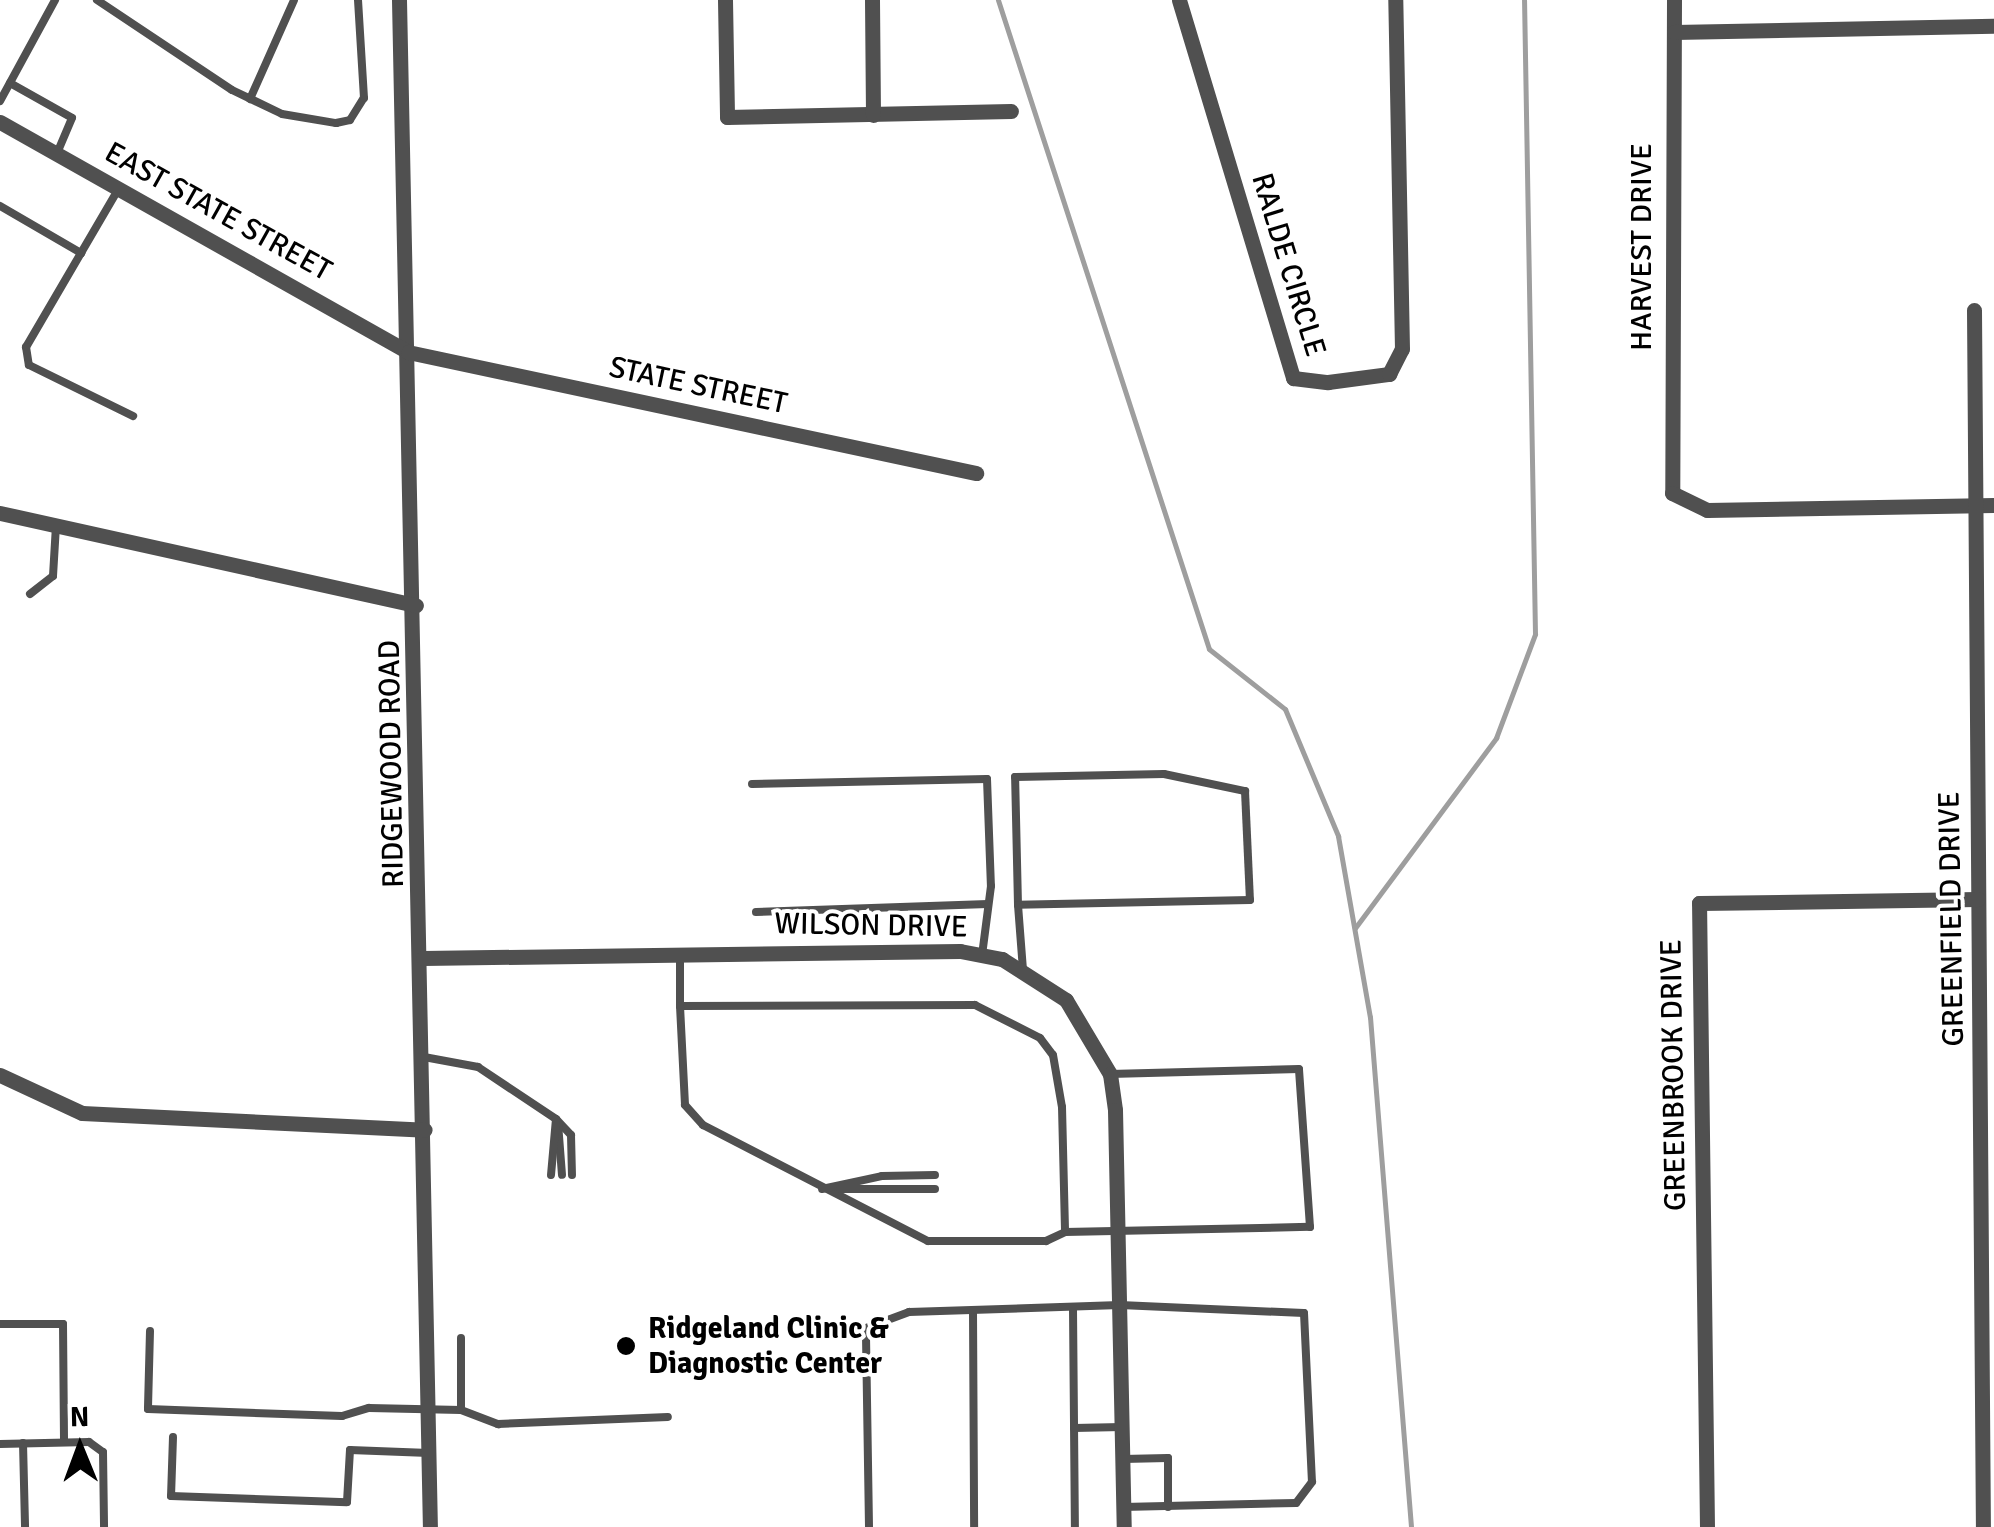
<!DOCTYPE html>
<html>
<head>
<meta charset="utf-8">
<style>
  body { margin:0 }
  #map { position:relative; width:1994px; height:1527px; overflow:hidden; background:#fff; font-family:Signika,sans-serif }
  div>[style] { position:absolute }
  .stream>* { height:5px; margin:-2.5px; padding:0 2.5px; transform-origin:2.5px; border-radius:2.5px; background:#9e9e9e }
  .service>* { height:8px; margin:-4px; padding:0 4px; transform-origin:4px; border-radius:4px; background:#505050 }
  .minor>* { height:15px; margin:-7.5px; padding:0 7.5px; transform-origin:7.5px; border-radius:7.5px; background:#505050 }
  .dots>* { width:28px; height:28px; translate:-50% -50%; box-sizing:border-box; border:5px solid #fff; border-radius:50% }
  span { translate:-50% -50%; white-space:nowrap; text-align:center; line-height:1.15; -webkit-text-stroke:8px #fff; paint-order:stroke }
  .street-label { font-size:30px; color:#000 }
  .poi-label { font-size:30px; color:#000; font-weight:700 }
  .left { translate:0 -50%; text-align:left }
  .north { position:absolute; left:30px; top:1397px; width:100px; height:100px; -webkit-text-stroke:8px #fff; paint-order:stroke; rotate:359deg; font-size:28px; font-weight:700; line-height:40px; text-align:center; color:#000 }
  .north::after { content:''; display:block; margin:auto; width:35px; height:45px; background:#000; clip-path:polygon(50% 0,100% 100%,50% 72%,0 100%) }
</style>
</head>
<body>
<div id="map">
  <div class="stream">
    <div style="left:998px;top:0;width:682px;rotate:71.99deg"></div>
    <div style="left:1209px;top:649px;width:97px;rotate:38.3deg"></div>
    <div style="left:1285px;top:709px;width:138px;rotate:67.3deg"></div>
    <div style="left:1338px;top:836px;width:184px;rotate:80deg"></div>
    <div style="left:1370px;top:1017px;width:512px;rotate:85.4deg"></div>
    <div style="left:1355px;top:928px;width:237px;rotate:-53.4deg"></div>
    <div style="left:1496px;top:738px;width:111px;rotate:-69.4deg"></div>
    <div style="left:1535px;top:634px;width:634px;rotate:-90.99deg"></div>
  </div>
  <div class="service">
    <div style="left:97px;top:0;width:162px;rotate:33.7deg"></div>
    <div style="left:232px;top:90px;width:55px;rotate:25.6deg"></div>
    <div style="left:282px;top:114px;width:55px;rotate:9.5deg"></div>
    <div style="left:336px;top:123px;width:14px;rotate:-12deg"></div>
    <div style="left:350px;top:120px;width:26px;rotate:-58deg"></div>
    <div style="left:364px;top:98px;width:98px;rotate:-93.5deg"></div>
    <div style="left:10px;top:83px;width:71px;rotate:29.4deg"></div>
    <div style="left:72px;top:118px;width:38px;rotate:113deg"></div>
    <div style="left:250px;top:99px;width:108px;rotate:-66deg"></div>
    <div style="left:0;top:101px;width:115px;rotate:-61.4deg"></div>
    <div style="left:0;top:206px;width:94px;rotate:30.1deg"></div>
    <div style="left:81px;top:253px;width:75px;rotate:-59.7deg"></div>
    <div style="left:81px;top:253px;width:109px;rotate:120.3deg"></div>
    <div style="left:26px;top:347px;width:18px;rotate:81deg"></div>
    <div style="left:29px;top:365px;width:116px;rotate:26.1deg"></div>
    <div style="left:30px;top:594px;width:29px;rotate:-38deg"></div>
    <div style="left:53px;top:576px;width:51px;rotate:-86.6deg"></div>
    <div style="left:752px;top:784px;width:235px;rotate:-1.2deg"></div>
    <div style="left:987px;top:779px;width:107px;rotate:87.9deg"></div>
    <div style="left:991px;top:886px;width:70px;rotate:97.4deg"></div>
    <div style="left:1018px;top:905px;width:128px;rotate:-91.3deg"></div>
    <div style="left:1015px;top:777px;width:149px;rotate:-1.2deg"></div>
    <div style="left:1164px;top:774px;width:83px;rotate:11.9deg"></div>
    <div style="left:1245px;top:791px;width:109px;rotate:87.4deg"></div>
    <div style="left:1250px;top:900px;width:232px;rotate:178.8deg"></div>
    <div style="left:1018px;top:905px;width:65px;rotate:85.6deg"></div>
    <div style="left:756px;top:912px;width:232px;rotate:-2deg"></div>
    <div style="left:680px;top:953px;width:53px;rotate:90deg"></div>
    <div style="left:680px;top:1006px;width:295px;rotate:-0.2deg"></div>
    <div style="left:975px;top:1005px;width:73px;rotate:26.9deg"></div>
    <div style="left:1040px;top:1038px;width:21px;rotate:53deg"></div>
    <div style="left:1053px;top:1055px;width:53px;rotate:80.2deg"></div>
    <div style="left:1062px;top:1107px;width:125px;rotate:88.6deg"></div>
    <div style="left:1065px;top:1232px;width:245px;rotate:-1.2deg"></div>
    <div style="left:1310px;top:1227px;width:158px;rotate:-94deg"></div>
    <div style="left:1299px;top:1069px;width:189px;rotate:178.5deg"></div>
    <div style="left:680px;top:1006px;width:99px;rotate:87.1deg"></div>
    <div style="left:685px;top:1105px;width:27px;rotate:48deg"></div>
    <div style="left:703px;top:1125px;width:253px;rotate:27.3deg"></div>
    <div style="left:928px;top:1241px;width:118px"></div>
    <div style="left:1046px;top:1241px;width:21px;rotate:-25deg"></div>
    <div style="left:424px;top:1057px;width:55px;rotate:10.5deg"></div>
    <div style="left:478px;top:1067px;width:94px;rotate:33.7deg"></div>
    <div style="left:556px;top:1119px;width:22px;rotate:47deg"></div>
    <div style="left:571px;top:1135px;width:40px;rotate:88.6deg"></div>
    <div style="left:558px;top:1123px;width:52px;rotate:85.6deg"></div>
    <div style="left:551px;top:1175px;width:56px;rotate:-84.9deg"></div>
    <div style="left:822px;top:1189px;width:61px;rotate:-12.2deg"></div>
    <div style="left:882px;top:1176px;width:53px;rotate:-1.1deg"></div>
    <div style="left:840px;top:1189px;width:95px"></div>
    <div style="left:1073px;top:1309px;width:218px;rotate:89.5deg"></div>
    <div style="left:973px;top:1311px;width:216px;rotate:89.7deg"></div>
    <div style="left:0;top:1324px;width:63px"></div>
    <div style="left:63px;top:1324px;width:118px;rotate:89.5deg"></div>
    <div style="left:150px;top:1331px;width:78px;rotate:91.5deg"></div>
    <div style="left:148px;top:1409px;width:194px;rotate:2.1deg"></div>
    <div style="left:342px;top:1416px;width:28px;rotate:-17deg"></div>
    <div style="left:369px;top:1408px;width:92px;rotate:1.2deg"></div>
    <div style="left:461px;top:1410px;width:40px;rotate:21deg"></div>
    <div style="left:498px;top:1424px;width:170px;rotate:-2.4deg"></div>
    <div style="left:461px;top:1338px;width:72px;rotate:90deg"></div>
    <div style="left:1074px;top:1428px;width:48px;rotate:-1.2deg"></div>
    <div style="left:173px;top:1437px;width:59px;rotate:91.9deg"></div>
    <div style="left:171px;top:1496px;width:176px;rotate:2deg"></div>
    <div style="left:347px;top:1502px;width:52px;rotate:-86.7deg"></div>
    <div style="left:350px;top:1450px;width:79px;rotate:2.2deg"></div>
    <div style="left:23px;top:1443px;width:84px;rotate:88.6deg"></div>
    <div style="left:0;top:1444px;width:89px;rotate:-1.3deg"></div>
    <div style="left:89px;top:1442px;width:17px;rotate:36deg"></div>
    <div style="left:103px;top:1452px;width:75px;rotate:89.2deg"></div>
    <div style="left:1123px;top:1459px;width:45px;rotate:-1.3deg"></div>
    <div style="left:1168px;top:1458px;width:49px;rotate:90deg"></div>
    <div style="left:869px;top:1527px;width:199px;rotate:-90.9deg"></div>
    <div style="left:866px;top:1328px;width:46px;rotate:-20.4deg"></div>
    <div style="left:909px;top:1312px;width:211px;rotate:-1.9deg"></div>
    <div style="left:1120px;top:1305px;width:184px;rotate:2.5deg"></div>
    <div style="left:1304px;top:1313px;width:169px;rotate:87.3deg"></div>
    <div style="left:1312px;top:1482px;width:26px;rotate:127deg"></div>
    <div style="left:1296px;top:1503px;width:173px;rotate:178.7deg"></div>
  </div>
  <div class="minor">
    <div style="left:399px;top:0;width:1527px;rotate:88.84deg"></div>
    <div style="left:725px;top:0;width:117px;rotate:89deg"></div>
    <div style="left:727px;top:117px;width:284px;rotate:-1.2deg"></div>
    <div style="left:872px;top:0;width:115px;rotate:89.5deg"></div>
    <div style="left:1179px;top:0;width:395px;rotate:73.2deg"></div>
    <div style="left:1293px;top:378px;width:35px;rotate:7deg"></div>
    <div style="left:1328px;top:382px;width:62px;rotate:-7.5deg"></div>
    <div style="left:1389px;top:374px;width:28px;rotate:-63deg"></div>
    <div style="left:1402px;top:349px;width:349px;rotate:-91.1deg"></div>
    <div style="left:1674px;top:0;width:493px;rotate:90.2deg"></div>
    <div style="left:1672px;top:493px;width:39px;rotate:26deg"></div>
    <div style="left:1707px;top:510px;width:287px;rotate:-1deg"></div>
    <div style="left:1674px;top:32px;width:320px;rotate:-1.1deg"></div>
    <div style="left:0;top:122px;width:468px;rotate:29.4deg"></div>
    <div style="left:408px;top:352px;width:581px;rotate:12.03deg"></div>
    <div style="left:1974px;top:310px;width:1217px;rotate:89.58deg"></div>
    <div style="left:0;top:513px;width:426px;rotate:12.5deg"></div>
    <div style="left:423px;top:958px;width:537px;rotate:-0.75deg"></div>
    <div style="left:960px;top:951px;width:43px;rotate:10.8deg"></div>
    <div style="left:1002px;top:959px;width:76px;rotate:32.6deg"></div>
    <div style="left:1066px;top:1000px;width:86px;rotate:59.3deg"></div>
    <div style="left:1110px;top:1074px;width:36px;rotate:82deg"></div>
    <div style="left:1115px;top:1110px;width:417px;rotate:88.8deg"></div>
    <div style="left:0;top:1075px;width:90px;rotate:24.9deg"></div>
    <div style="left:82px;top:1113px;width:343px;rotate:2.8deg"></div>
    <div style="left:1707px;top:1527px;width:624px;rotate:-90.73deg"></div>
    <div style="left:1699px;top:903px;width:279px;rotate:-0.8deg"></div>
  </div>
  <div class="dots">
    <div style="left:626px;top:1346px;background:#000"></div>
  </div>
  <div class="street-label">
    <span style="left:218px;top:212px;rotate:29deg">EAST STATE STREET</span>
    <span style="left:1642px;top:247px;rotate:-90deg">HARVEST DRIVE</span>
    <span style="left:1288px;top:265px;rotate:73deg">RALDE CIRCLE</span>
    <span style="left:698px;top:386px;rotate:12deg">STATE STREET</span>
    <span style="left:392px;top:764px;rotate:-91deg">RIDGEWOOD ROAD</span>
    <span style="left:1952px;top:919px;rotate:-91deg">GREENFIELD DRIVE</span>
    <span style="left:871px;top:926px;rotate:1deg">WILSON DRIVE</span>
    <span style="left:1674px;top:1075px;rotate:-91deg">GREENBROOK DRIVE</span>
  </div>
  <div class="poi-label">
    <span class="left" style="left:648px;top:1346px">Ridgeland Clinic &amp;<br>Diagnostic Center</span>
  </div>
  <div class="north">N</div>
</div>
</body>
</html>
